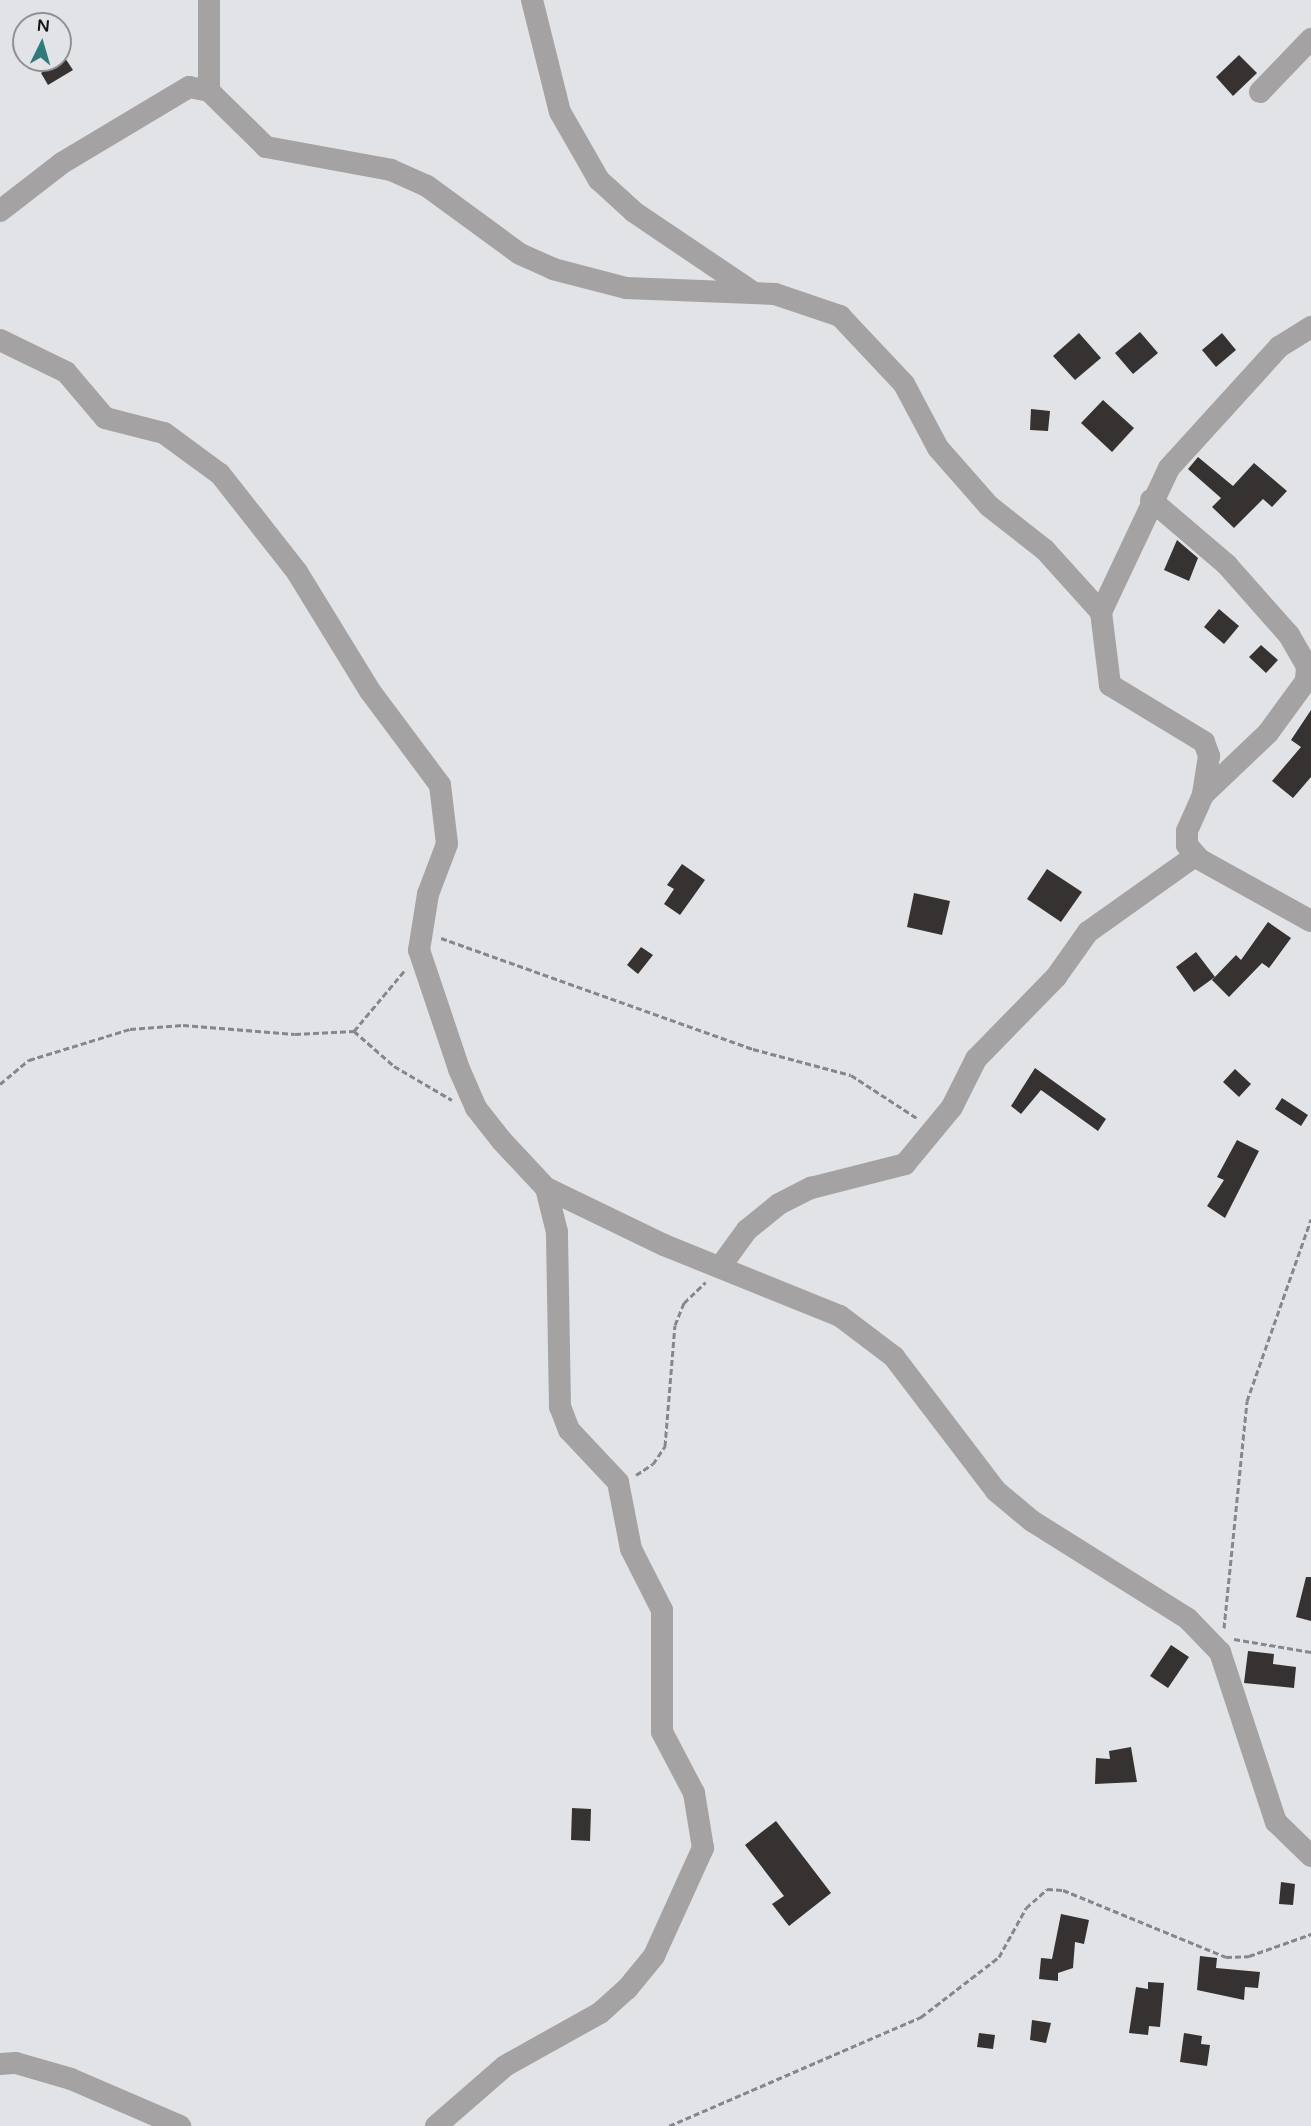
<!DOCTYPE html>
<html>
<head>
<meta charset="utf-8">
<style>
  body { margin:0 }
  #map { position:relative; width:1311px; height:2126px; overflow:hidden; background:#e2e3e7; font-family:"Varela Round",sans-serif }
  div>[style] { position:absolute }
  .building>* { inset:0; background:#363231 }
  .path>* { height:3px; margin-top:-1.5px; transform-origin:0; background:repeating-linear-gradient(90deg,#86878a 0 6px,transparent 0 9px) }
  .minor>* { height:22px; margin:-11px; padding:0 11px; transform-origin:11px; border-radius:11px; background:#a4a2a2 }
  span { translate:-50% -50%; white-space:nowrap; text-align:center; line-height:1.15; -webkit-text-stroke:6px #e2e3e7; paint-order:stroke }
  .north { position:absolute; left:12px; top:12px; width:60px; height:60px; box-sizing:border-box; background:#e2e3e7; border:2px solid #909194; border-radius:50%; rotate:5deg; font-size:16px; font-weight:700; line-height:24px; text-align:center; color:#161618 }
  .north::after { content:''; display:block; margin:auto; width:21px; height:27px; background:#317a7b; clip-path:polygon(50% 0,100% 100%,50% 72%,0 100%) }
</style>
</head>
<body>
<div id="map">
  <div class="building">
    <div style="clip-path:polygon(1239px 55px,1257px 73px,1233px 96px,1216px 77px)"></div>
    <div style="clip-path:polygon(65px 58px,73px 70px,48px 85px,41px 73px)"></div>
    <div style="clip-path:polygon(1140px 332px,1158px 353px,1133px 374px,1115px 353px)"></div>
    <div style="clip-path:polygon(1079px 333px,1101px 358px,1075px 380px,1053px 356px)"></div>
    <div style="clip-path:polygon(1222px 333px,1236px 350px,1216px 367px,1202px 350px)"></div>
    <div style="clip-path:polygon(1103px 400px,1134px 428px,1112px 452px,1081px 423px)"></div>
    <div style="clip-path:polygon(1031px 409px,1050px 411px,1048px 431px,1030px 430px)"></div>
    <div style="clip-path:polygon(1198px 457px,1233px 486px,1254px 463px,1287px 491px,1272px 507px,1263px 499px,1234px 528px,1212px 507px,1221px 498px,1188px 469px)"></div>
    <div style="clip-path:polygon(1177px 540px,1198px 558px,1189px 581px,1164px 570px)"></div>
    <div style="clip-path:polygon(1219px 609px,1239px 626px,1224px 644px,1204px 627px)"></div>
    <div style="clip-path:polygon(1261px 645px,1278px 660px,1266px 673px,1249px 657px)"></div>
    <div style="clip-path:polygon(1311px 710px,1311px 777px,1293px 798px,1272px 781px,1301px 747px,1291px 740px)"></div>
    <div style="clip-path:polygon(682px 864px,705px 880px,680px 915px,664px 904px,674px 889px,667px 885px)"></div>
    <div style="clip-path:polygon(1047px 869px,1082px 892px,1061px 922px,1027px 899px)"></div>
    <div style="clip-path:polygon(914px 893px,950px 901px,942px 935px,907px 927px)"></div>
    <div style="clip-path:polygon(1268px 922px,1291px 938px,1269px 968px,1262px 963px,1229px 997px,1212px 980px,1236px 955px,1241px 960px)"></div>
    <div style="clip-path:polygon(641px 947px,653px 955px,638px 974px,627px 965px)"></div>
    <div style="clip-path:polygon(1196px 952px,1215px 977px,1194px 992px,1176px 967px)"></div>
    <div style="clip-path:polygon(1035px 1068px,1106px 1119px,1098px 1131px,1041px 1090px,1021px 1114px,1011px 1106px)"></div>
    <div style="clip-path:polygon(1235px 1069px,1251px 1084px,1239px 1097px,1223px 1082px)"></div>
    <div style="clip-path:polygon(1282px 1098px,1308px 1115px,1301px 1126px,1275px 1109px)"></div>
    <div style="clip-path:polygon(1237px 1140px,1259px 1151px,1225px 1218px,1207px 1206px,1224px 1180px,1217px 1177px)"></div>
    <div style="clip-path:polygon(1306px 1577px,1311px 1577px,1311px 1621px,1296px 1617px)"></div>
    <div style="clip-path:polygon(1171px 1645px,1189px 1657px,1168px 1688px,1150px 1676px)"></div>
    <div style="clip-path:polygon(1248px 1651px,1274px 1654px,1273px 1664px,1296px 1667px,1294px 1688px,1244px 1683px)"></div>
    <div style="clip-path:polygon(1131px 1747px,1137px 1782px,1095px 1784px,1096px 1758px,1110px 1759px,1109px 1751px)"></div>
    <div style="clip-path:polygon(572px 1808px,591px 1809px,590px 1841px,571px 1840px)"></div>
    <div style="clip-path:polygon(776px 1821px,831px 1893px,789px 1926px,772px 1904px,784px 1896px,745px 1845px)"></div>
    <div style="clip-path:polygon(1281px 1882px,1295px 1884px,1293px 1905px,1279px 1904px)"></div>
    <div style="clip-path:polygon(1061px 1914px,1089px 1920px,1084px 1944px,1075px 1942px,1073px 1968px,1058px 1973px,1058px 1981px,1039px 1979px,1041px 1958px,1052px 1959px)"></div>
    <div style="clip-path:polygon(1200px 1956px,1217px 1958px,1216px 1968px,1260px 1972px,1258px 1988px,1245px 1987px,1244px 2000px,1197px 1990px)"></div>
    <div style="clip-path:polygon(1148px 1982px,1164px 1983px,1160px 2027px,1149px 2026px,1148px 2035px,1129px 2033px,1136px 1987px,1148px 1989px)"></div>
    <div style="clip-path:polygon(1032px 2020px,1051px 2023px,1046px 2043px,1030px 2040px)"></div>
    <div style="clip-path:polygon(979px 2033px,995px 2035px,993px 2049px,977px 2047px)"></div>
    <div style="clip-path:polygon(1184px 2033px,1202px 2036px,1201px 2044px,1210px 2045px,1207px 2066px,1180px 2062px)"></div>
  </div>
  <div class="path">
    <div style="left:441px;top:938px;width:331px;rotate:19.6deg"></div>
    <div style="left:753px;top:1049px;width:101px;rotate:14.9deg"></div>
    <div style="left:851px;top:1075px;width:79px;rotate:33.1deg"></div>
    <div style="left:354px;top:1031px;width:53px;rotate:41.2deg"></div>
    <div style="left:394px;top:1066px;width:67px;rotate:30.4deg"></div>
    <div style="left:0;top:1084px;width:38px;rotate:-40deg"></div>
    <div style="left:29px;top:1060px;width:106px;rotate:-17.1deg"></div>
    <div style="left:130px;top:1029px;width:53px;rotate:-4.3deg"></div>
    <div style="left:183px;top:1025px;width:112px;rotate:4.6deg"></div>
    <div style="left:295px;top:1034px;width:59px;rotate:-2.9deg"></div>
    <div style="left:354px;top:1031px;width:80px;rotate:-50.1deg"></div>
    <div style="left:636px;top:1475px;width:20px;rotate:-33deg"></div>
    <div style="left:653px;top:1464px;width:22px;rotate:-56deg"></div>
    <div style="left:665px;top:1446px;width:121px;rotate:-85.3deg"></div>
    <div style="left:675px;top:1325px;width:24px;rotate:-68deg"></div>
    <div style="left:684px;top:1303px;width:30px;rotate:-44deg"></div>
    <div style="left:1224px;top:1628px;width:228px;rotate:-84.2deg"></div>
    <div style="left:1247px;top:1401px;width:193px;rotate:-70.6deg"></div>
    <div style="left:1234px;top:1639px;width:78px;rotate:9.6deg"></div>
    <div style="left:669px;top:2126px;width:275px;rotate:-23.4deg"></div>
    <div style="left:921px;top:2017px;width:98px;rotate:-37.6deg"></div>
    <div style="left:999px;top:1957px;width:56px;rotate:-61.1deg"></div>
    <div style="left:1026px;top:1908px;width:28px;rotate:-42deg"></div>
    <div style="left:1047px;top:1889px;width:16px;rotate:4deg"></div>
    <div style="left:1063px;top:1890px;width:176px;rotate:22.3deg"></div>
    <div style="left:1226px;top:1957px;width:23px;rotate:-2deg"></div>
    <div style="left:1249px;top:1956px;width:66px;rotate:-19.5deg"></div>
  </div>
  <div class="minor">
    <div style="left:209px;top:0;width:91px;rotate:90deg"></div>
    <div style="left:209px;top:91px;width:80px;rotate:44.5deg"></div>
    <div style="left:266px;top:147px;width:127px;rotate:10.4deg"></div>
    <div style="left:391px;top:170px;width:39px;rotate:24deg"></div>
    <div style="left:427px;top:186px;width:115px;rotate:36.2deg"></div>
    <div style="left:520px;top:254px;width:36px;rotate:24deg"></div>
    <div style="left:553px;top:269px;width:75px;rotate:14.6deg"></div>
    <div style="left:626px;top:288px;width:149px;rotate:2.3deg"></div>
    <div style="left:775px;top:294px;width:69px;rotate:18.7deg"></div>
    <div style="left:840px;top:316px;width:93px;rotate:46.7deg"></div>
    <div style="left:904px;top:384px;width:72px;rotate:62deg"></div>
    <div style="left:938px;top:448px;width:77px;rotate:48.7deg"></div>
    <div style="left:989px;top:506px;width:71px;rotate:38.2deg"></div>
    <div style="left:1045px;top:550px;width:84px;rotate:47.9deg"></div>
    <div style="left:1101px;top:612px;width:74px;rotate:83deg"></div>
    <div style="left:1110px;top:685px;width:110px;rotate:31.2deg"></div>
    <div style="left:1204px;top:742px;width:15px;rotate:70deg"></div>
    <div style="left:1209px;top:756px;width:39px;rotate:99deg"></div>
    <div style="left:532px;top:0;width:115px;rotate:76deg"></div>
    <div style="left:560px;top:112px;width:78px;rotate:60.2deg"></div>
    <div style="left:599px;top:180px;width:47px;rotate:42.4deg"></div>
    <div style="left:634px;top:212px;width:141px;rotate:34deg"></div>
    <div style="left:1260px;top:92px;width:74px;rotate:-46.1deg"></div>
    <div style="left:0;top:211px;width:78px;rotate:-37.7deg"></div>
    <div style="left:62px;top:163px;width:148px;rotate:-30.9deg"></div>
    <div style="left:189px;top:87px;width:20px;rotate:11deg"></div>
    <div style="left:0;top:340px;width:73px;rotate:25.9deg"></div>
    <div style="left:66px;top:372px;width:60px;rotate:49.7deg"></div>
    <div style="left:105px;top:418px;width:61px;rotate:14.3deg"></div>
    <div style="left:164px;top:433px;width:69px;rotate:36.2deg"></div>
    <div style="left:220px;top:474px;width:125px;rotate:51.8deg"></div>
    <div style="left:297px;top:572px;width:140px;rotate:58.5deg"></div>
    <div style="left:370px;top:691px;width:117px;rotate:53.3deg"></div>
    <div style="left:440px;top:785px;width:59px;rotate:83.2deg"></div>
    <div style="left:447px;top:844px;width:53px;rotate:110.8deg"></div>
    <div style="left:428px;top:894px;width:57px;rotate:99.1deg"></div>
    <div style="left:419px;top:950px;width:126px;rotate:71.4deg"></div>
    <div style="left:459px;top:1069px;width:43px;rotate:66.4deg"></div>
    <div style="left:476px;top:1108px;width:42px;rotate:51.8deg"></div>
    <div style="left:502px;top:1141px;width:64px;rotate:46.9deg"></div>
    <div style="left:546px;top:1188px;width:131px;rotate:25.8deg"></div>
    <div style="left:664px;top:1245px;width:190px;rotate:22deg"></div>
    <div style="left:840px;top:1316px;width:68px;rotate:37.2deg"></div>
    <div style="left:894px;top:1357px;width:168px;rotate:52.7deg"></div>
    <div style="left:996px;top:1491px;width:47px;rotate:39.8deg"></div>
    <div style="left:1032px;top:1521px;width:184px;rotate:32.1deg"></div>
    <div style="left:1188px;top:1619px;width:46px;rotate:45.9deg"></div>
    <div style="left:1220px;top:1652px;width:179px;rotate:71.8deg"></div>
    <div style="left:1276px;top:1822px;width:49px;rotate:44.2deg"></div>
    <div style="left:1151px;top:500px;width:100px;rotate:40.5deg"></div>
    <div style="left:1227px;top:565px;width:94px;rotate:48.5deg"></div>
    <div style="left:1289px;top:635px;width:36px;rotate:60deg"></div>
    <div style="left:1307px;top:666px;width:15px;rotate:94deg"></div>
    <div style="left:1306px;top:681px;width:64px;rotate:126.2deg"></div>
    <div style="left:1268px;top:733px;width:90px;rotate:136.4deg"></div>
    <div style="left:1203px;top:795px;width:39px;rotate:114deg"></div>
    <div style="left:1187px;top:831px;width:14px;rotate:90deg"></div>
    <div style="left:1187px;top:845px;width:18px;rotate:49deg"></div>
    <div style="left:1199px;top:859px;width:128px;rotate:29deg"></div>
    <div style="left:1101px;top:612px;width:159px;rotate:-64.7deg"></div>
    <div style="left:1169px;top:468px;width:164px;rotate:-47.7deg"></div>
    <div style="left:1279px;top:347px;width:38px;rotate:-32deg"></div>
    <div style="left:720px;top:1267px;width:46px;rotate:-53.9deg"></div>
    <div style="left:747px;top:1230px;width:41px;rotate:-39.1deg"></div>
    <div style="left:779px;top:1204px;width:36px;rotate:-27deg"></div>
    <div style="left:811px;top:1188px;width:97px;rotate:-14.3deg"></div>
    <div style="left:905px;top:1164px;width:74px;rotate:-50.5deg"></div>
    <div style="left:952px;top:1107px;width:54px;rotate:-63.4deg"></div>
    <div style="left:976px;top:1059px;width:115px;rotate:-45.7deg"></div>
    <div style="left:1056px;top:977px;width:55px;rotate:-54.6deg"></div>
    <div style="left:1088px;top:932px;width:131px;rotate:-35.4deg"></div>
    <div style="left:0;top:2064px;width:16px;rotate:-4deg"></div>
    <div style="left:16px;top:2063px;width:57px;rotate:16.2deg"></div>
    <div style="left:71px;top:2079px;width:119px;rotate:23.3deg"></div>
    <div style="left:436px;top:2126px;width:91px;rotate:-41deg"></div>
    <div style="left:505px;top:2066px;width:109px;rotate:-29.2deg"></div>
    <div style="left:600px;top:2013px;width:36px;rotate:-42deg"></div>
    <div style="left:627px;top:1989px;width:43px;rotate:-50.7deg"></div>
    <div style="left:654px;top:1956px;width:119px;rotate:-65.6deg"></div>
    <div style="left:703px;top:1848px;width:56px;rotate:-99.3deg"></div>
    <div style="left:694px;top:1793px;width:69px;rotate:-117.7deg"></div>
    <div style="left:662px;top:1732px;width:122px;rotate:-90deg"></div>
    <div style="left:662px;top:1610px;width:68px;rotate:-116.9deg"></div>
    <div style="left:631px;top:1549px;width:68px;rotate:-101deg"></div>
    <div style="left:618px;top:1482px;width:71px;rotate:-133.3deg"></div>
    <div style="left:569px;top:1430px;width:25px;rotate:-111deg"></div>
    <div style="left:560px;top:1407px;width:175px;rotate:-91deg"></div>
    <div style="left:557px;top:1232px;width:45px;rotate:-104deg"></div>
  </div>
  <div class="north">N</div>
</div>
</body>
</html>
